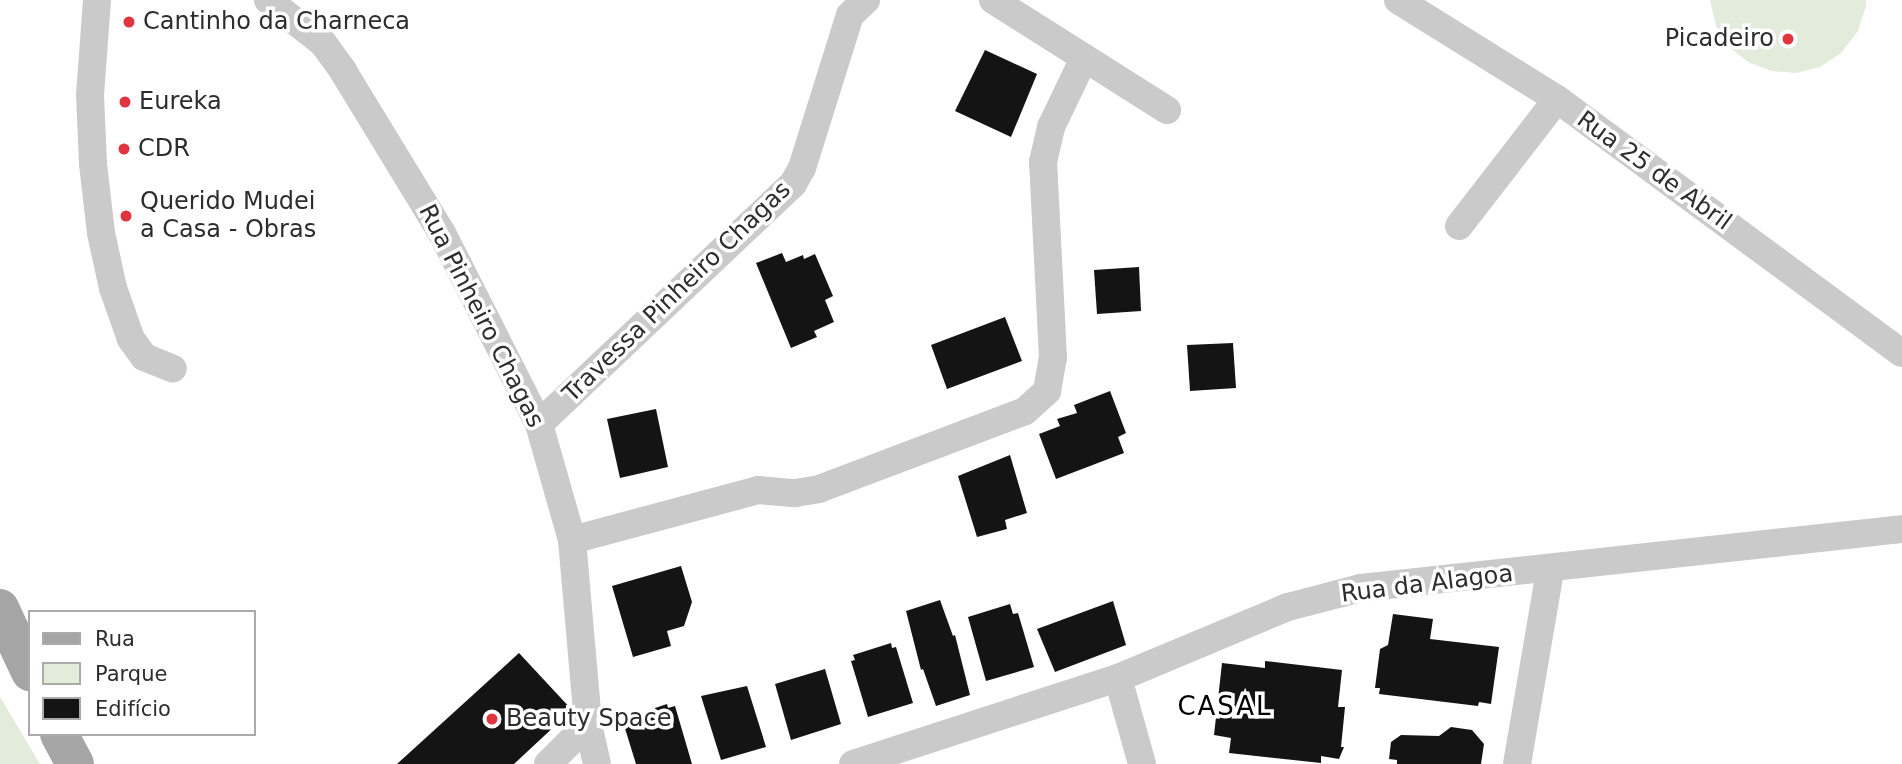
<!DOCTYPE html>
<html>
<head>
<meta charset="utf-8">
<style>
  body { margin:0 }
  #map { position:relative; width:1902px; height:764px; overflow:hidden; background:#fff; font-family:"DejaVu Sans",sans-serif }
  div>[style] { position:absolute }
  .green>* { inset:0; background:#e3ebdb }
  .building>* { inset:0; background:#141414 }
  .minor>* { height:28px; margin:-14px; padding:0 14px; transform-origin:14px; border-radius:14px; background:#cacaca }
  .primary>* { height:38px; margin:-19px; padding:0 19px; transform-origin:19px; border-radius:19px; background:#a5a5a5 }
  .dots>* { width:19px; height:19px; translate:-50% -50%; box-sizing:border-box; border:4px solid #fff; border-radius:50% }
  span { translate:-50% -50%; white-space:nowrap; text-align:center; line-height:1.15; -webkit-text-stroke:7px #fff; paint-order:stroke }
  .poi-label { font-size:24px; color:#2d2d2d }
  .left { translate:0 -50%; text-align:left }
  .right { translate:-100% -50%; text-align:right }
  .street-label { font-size:24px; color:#2d2d2d }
  .neighbourhood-label { font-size:26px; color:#000; letter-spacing:2px }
  .legend { position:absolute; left:28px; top:610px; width:228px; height:126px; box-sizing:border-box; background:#fff; border:2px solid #ababab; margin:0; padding:9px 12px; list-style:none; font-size:21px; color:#2d2d2d }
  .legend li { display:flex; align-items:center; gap:14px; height:35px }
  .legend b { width:35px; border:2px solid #ababab }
</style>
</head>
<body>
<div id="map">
  <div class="green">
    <div style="clip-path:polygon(1710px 0,1866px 0,1866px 6px,1858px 31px,1841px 53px,1820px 67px,1796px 73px,1771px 71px,1748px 62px,1729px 47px,1716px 26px)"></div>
    <div style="clip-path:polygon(0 697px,40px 764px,0 764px)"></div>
  </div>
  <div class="building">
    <div style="clip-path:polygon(985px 50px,1037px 74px,1011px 137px,955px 111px)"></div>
    <div style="clip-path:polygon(782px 253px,786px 262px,803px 255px,804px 259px,815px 254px,833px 296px,825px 300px,834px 322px,814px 331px,817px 337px,791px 348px,756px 263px)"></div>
    <div style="clip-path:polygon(1139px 267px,1141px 311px,1097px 314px,1094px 270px)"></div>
    <div style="clip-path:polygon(1005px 317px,1022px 361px,947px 389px,931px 345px)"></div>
    <div style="clip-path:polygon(1233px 343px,1236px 388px,1190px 391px,1187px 345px)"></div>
    <div style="clip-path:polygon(1110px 391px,1126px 433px,1118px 437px,1124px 453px,1056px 479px,1039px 434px,1060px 426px,1057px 419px,1077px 413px,1074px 405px)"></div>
    <div style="clip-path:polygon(656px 409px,668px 467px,620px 478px,607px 419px)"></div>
    <div style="clip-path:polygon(1010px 455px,1027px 513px,1005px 520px,1007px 529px,977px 537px,958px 476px)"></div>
    <div style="clip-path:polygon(681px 566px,692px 602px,684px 626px,667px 631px,671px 646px,633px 657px,612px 586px)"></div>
    <div style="clip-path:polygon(940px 600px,953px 636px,955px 635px,970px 695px,936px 706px,923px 669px,921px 670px,906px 611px)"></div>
    <div style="clip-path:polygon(1113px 601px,1126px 645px,1055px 672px,1037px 629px)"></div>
    <div style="clip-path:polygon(1010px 604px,1013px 614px,1018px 613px,1034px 667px,986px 681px,968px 617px)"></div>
    <div style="clip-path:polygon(1393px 614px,1433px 619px,1430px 639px,1499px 647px,1491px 704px,1479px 702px,1478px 706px,1379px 694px,1380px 688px,1375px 688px,1380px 649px,1388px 645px)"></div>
    <div style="clip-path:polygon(891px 643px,892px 648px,896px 647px,913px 703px,868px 717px,851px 661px,855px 660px,853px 655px)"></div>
    <div style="clip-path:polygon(519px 653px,572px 710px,514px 764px,397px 764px)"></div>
    <div style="clip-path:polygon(1265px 661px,1342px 670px,1338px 707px,1345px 707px,1341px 747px,1344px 747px,1339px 759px,1321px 756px,1321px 763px,1229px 753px,1231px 738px,1214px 735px,1222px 663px,1265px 668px)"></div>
    <div style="clip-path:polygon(825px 669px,841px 724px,791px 740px,775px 684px)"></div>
    <div style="clip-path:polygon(747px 686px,766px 747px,721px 760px,701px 696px)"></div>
    <div style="clip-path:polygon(667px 704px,668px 708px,675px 706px,692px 764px,636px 764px,623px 722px,656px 712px,655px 708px)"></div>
    <div style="clip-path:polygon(1451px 727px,1472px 730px,1484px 744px,1481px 764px,1397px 764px,1397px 760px,1389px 759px,1391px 742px,1401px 735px,1439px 736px)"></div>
  </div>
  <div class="minor">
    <div style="left:97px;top:0;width:95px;rotate:94.2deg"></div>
    <div style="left:90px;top:95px;width:69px;rotate:87.5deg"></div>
    <div style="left:93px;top:164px;width:69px;rotate:83.4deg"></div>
    <div style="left:101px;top:233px;width:56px;rotate:77.7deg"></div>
    <div style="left:113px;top:288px;width:54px;rotate:70.6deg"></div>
    <div style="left:131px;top:339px;width:22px;rotate:54deg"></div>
    <div style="left:144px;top:357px;width:31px;rotate:22deg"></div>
    <div style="left:268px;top:0;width:70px;rotate:38deg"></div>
    <div style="left:323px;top:43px;width:34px;rotate:54deg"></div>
    <div style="left:343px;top:71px;width:190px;rotate:58.6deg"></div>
    <div style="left:442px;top:233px;width:214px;rotate:63.1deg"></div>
    <div style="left:539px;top:424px;width:121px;rotate:74.1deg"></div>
    <div style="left:572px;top:540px;width:185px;rotate:85deg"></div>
    <div style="left:588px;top:724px;width:41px;rotate:77.3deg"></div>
    <div style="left:993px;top:0;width:206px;rotate:32.3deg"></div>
    <div style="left:1398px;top:0;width:187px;rotate:31.9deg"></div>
    <div style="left:1557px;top:99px;width:428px;rotate:36.4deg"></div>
    <div style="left:1459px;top:226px;width:160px;rotate:-52.3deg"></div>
    <div style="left:539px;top:424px;width:349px;rotate:-43.4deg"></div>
    <div style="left:793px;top:184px;width:18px;rotate:-61deg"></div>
    <div style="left:802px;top:168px;width:160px;rotate:-72.6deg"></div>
    <div style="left:850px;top:15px;width:22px;rotate:-43deg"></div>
    <div style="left:572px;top:540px;width:193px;rotate:-15deg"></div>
    <div style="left:758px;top:490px;width:37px;rotate:5deg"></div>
    <div style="left:795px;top:493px;width:24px;rotate:-9deg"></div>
    <div style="left:819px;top:489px;width:220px;rotate:-20.7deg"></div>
    <div style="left:1025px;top:411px;width:30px;rotate:-42deg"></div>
    <div style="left:1047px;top:391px;width:34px;rotate:-80deg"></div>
    <div style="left:1053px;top:358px;width:196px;rotate:-92.9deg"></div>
    <div style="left:1043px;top:162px;width:36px;rotate:-77deg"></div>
    <div style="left:1051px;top:127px;width:76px;rotate:-64.4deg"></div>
    <div style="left:1118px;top:678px;width:89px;rotate:74.4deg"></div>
    <div style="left:548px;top:764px;width:57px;rotate:-45deg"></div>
    <div style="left:853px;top:764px;width:279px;rotate:-18deg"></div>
    <div style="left:1118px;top:678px;width:184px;rotate:-22.7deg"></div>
    <div style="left:1288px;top:607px;width:75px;rotate:-14.6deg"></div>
    <div style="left:1361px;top:588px;width:544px;rotate:-6.22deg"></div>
    <div style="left:1517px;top:764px;width:197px;rotate:-80.3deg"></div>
  </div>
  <div class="primary">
    <div style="left:0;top:608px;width:71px;rotate:64.9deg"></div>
    <div style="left:59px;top:734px;width:34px;rotate:62deg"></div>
  </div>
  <div class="dots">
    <div style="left:129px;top:22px;background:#df3540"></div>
    <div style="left:1788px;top:39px;background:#df3540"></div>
    <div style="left:125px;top:102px;background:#df3540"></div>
    <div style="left:124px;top:149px;background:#df3540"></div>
    <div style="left:126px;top:216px;background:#df3540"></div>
    <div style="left:492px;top:719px;background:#df3540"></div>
  </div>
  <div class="poi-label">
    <span class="left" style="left:143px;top:22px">Cantinho da Charneca</span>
    <span class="right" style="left:1774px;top:39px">Picadeiro</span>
    <span class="left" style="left:139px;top:102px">Eureka</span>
    <span class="left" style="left:138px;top:149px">CDR</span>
    <span class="left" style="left:140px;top:216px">Querido Mudei<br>a Casa - Obras</span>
    <span class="left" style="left:506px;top:719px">Beauty Space</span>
  </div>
  <div class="street-label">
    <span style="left:1654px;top:171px;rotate:36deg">Rua 25 de Abril</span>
    <span style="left:677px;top:292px;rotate:-44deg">Travessa Pinheiro Chagas</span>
    <span style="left:481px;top:316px;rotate:63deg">Rua Pinheiro Chagas</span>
    <span style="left:1427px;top:584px;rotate:-7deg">Rua da Alagoa</span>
  </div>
  <div class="neighbourhood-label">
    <span style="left:1225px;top:707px">CASAL</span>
  </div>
  <ul class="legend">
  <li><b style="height:9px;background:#a5a5a5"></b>Rua</li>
  <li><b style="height:19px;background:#e3ebdb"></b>Parque</li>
  <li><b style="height:19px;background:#141414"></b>Edifício</li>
  </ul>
</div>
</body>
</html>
